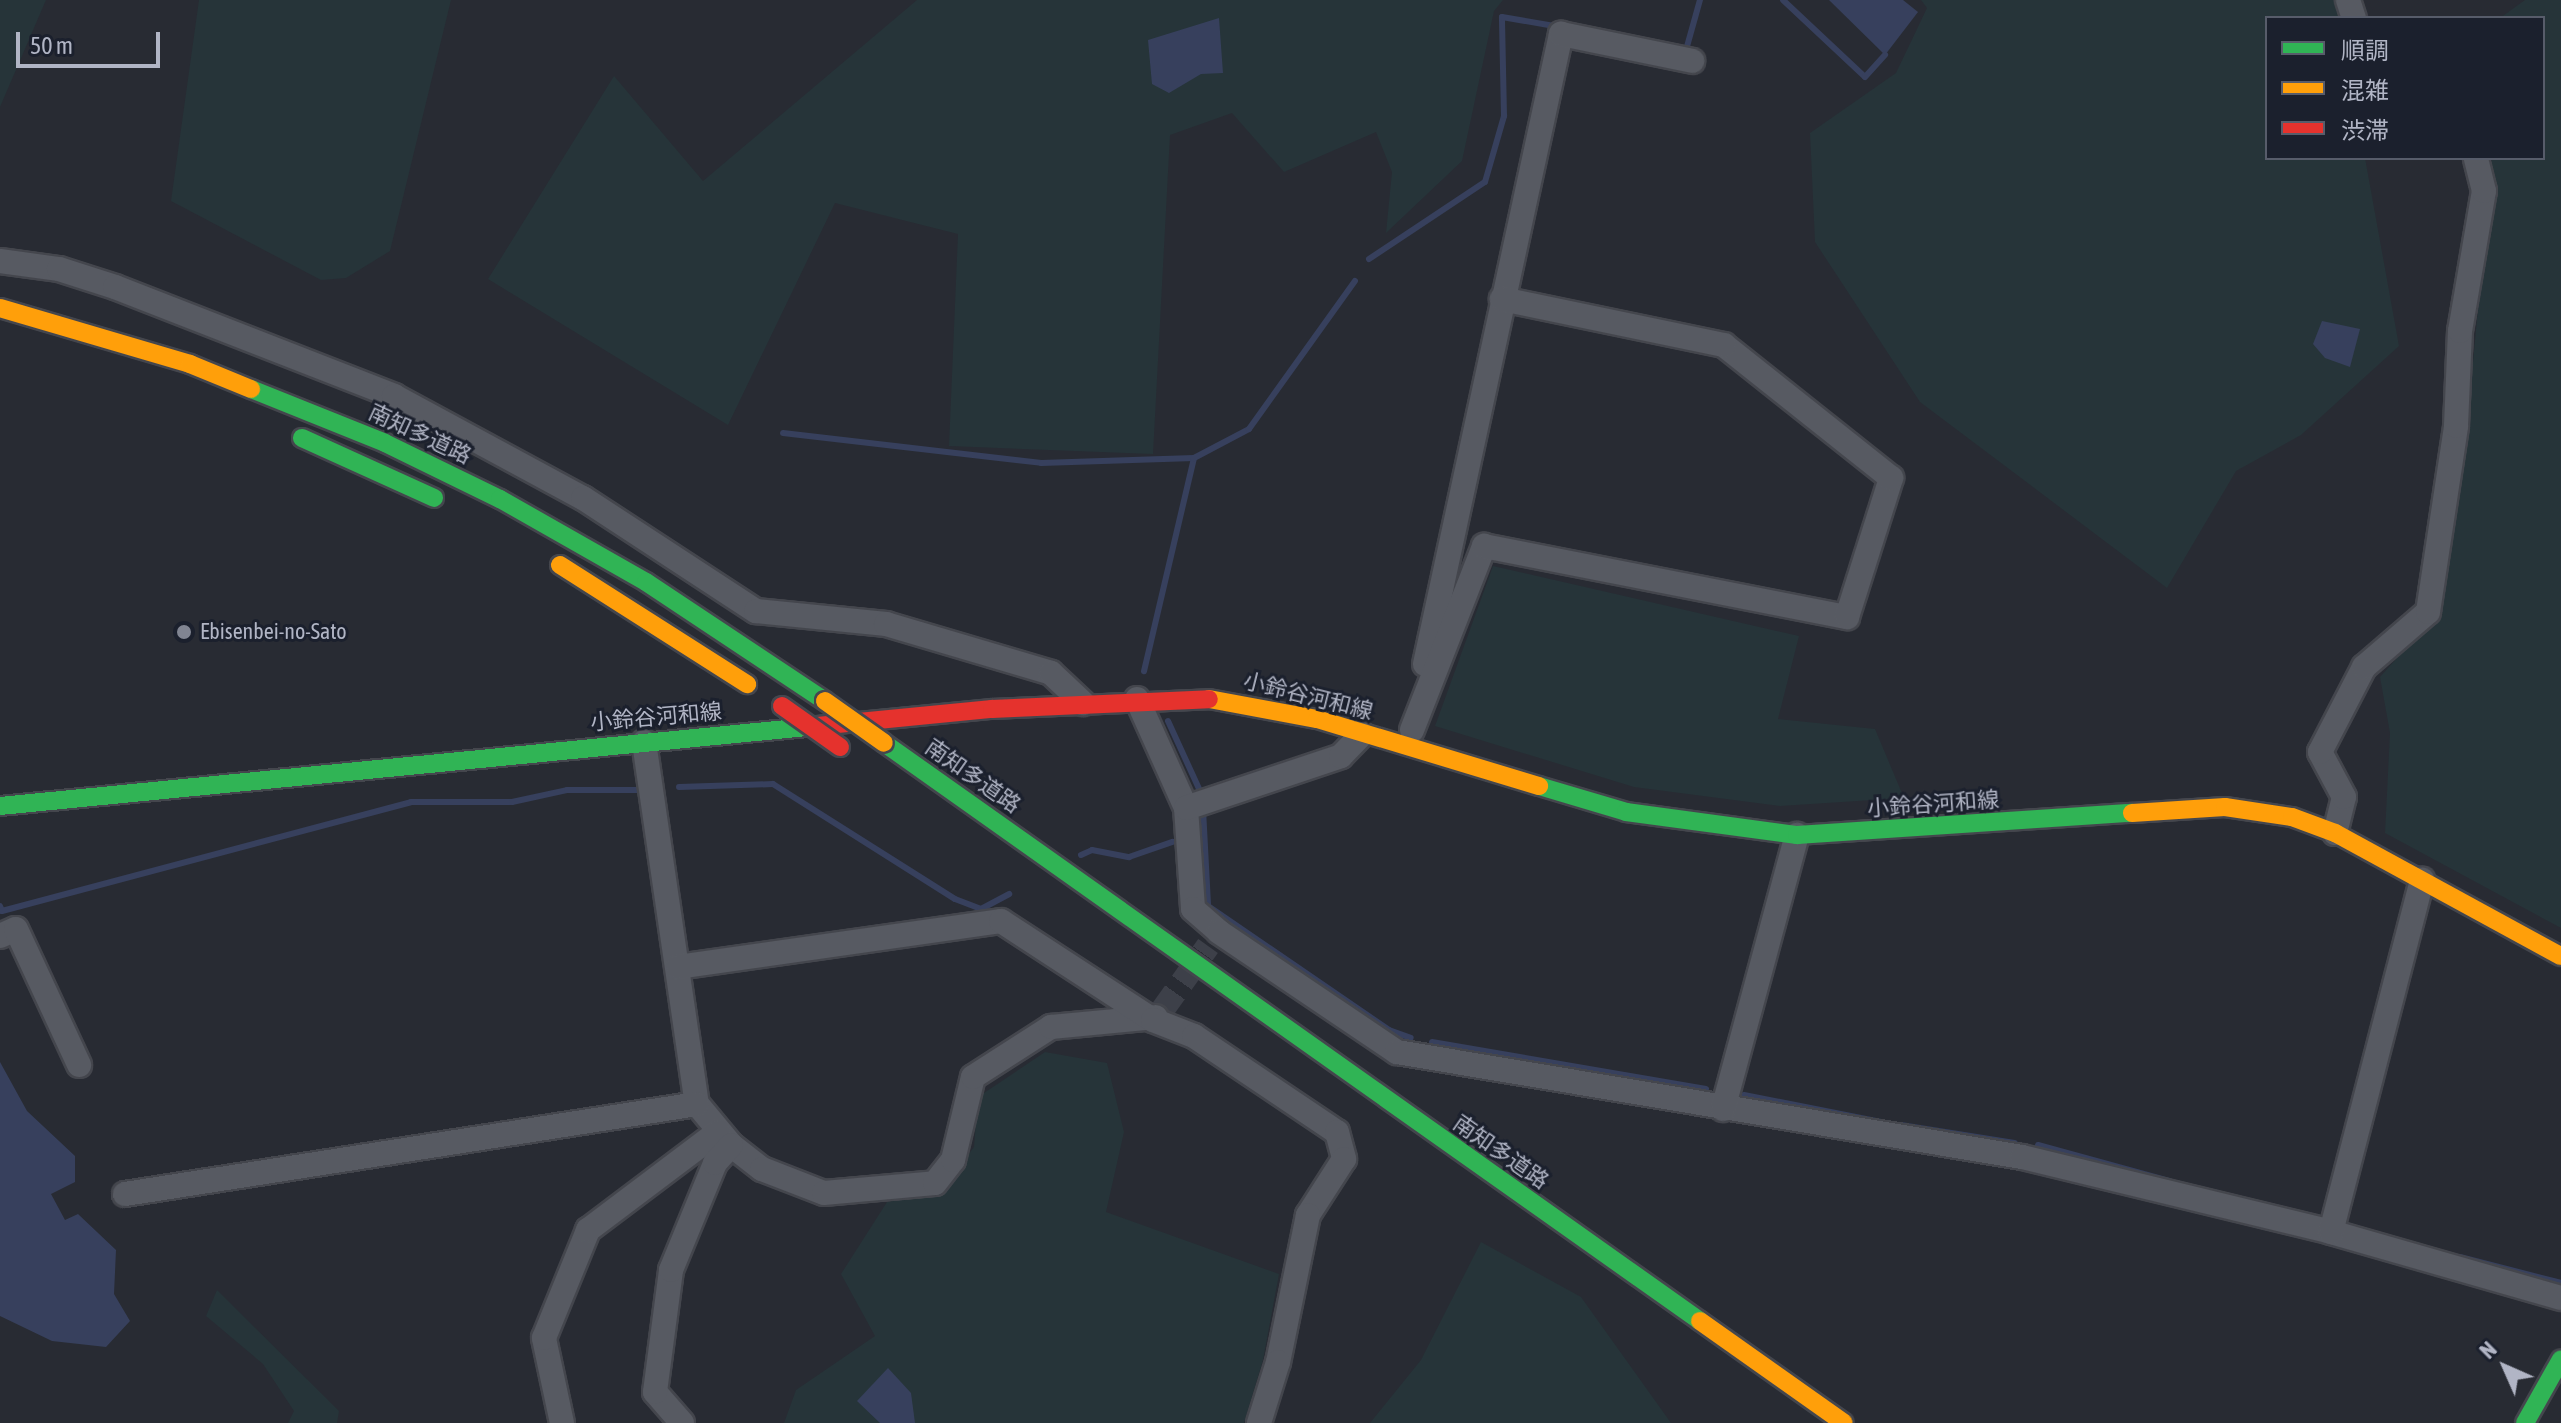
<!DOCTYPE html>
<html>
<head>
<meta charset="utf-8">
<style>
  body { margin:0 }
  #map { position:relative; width:2561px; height:1423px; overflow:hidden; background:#282b33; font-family:"Asap Condensed","Noto Sans JP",sans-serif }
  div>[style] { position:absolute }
  .green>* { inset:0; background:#263439 }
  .water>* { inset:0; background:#37405d }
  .stream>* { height:6px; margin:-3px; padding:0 3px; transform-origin:3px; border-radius:3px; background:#37405d }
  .street-tunnel>* { height:24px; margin-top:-12px; transform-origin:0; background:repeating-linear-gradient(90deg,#3d4049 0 24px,transparent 0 36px) }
  .roads { filter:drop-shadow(2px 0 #44464d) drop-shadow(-2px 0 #44464d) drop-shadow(0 2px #44464d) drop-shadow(0 -2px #44464d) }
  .street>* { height:24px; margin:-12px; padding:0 12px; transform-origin:12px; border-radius:12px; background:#575a62 }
  .fast>* { height:18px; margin:-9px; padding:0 9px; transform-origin:9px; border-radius:9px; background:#30b455 }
  .slow>* { height:18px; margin:-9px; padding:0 9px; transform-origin:9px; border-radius:9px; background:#ff9f0a }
  .jam>* { height:18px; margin:-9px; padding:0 9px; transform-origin:9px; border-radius:9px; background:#e5322d }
  .bridges { filter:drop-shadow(2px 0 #44474f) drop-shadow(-2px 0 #44474f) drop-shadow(0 2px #44474f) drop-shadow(0 -2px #44474f) }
  .slow-bridge>* { height:18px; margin:-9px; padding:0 9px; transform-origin:9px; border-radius:9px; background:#ff9f0a }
  .jam-bridge>* { height:18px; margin:-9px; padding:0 9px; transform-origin:9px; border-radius:9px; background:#e5322d }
  .dots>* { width:22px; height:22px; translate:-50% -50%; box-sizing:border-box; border:4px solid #1b202d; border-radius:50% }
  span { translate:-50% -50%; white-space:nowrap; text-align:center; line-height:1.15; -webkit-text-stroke:6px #1b202d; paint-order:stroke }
  .street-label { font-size:22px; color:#b1b5c5 }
  .poi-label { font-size:22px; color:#b1b5c5 }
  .left { translate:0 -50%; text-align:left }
  .legend { position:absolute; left:2265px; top:16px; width:280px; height:144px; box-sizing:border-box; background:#1b202d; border:2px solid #575c6a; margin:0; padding:10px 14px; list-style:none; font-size:24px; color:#b1b5c5 }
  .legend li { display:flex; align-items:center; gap:16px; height:40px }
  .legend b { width:40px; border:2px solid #575c6a }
  .north { position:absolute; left:2465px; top:1327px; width:80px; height:80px; -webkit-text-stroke:6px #1b202d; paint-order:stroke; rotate:315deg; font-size:22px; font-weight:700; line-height:32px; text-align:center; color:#b1b5c5 }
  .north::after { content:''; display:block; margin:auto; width:28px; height:36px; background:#b1b5c5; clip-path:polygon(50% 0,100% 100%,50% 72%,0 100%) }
  .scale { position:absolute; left:16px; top:32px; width:144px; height:36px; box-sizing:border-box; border:4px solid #b1b5c5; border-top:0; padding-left:10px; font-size:24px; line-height:28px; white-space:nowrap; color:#b1b5c5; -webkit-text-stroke:6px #1b202d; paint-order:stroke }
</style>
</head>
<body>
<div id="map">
  <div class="green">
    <div style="clip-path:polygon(0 0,46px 0,0 107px)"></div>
    <div style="clip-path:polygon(199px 0,451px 0,390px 251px,346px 278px,321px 280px,171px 201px)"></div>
    <div style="clip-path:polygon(917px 0,1503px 0,1494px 11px,1462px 161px,1386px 233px,1392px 172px,1376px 132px,1284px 172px,1232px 113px,1170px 135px,1153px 454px,949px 446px,958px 234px,835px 203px,728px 425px,488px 279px,614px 76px,703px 181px)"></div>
    <div style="clip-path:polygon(1921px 0,2347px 0,2349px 18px,2267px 18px,2267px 158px,2365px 158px,2399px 346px,2301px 435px,2236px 471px,2167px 588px,1920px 402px,1815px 242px,1810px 133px,1896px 73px,1927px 8px)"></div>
    <div style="clip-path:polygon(2525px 0,2561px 0,2561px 928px,2385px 833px,2390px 733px,2380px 677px,2438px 612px,2468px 416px,2492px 158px,2543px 158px,2543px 18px,2500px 18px)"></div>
    <div style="clip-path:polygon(1493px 566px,1799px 636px,1778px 719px,1875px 729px,1904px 798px,1780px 806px,1634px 787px,1435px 726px)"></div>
    <div style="clip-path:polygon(1045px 1052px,1107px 1063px,1124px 1132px,1106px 1212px,1279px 1274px,1263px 1360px,1244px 1423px,784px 1423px,796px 1390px,875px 1336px,841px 1274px,887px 1202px,941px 1191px,974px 1147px,978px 1097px)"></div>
    <div style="clip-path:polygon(1481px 1242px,1581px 1297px,1671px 1423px,1370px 1423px,1421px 1360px)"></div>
    <div style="clip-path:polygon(217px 1290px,339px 1411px,337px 1423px,288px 1423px,294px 1411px,263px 1364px,206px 1316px)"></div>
  </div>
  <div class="water">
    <div style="clip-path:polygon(1829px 0,1903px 0,1918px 12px,1885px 55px)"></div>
    <div style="clip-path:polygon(1219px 18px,1223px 73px,1201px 74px,1169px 93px,1152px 84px,1148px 40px)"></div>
    <div style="clip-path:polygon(2322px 321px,2360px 329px,2350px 367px,2325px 358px,2313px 344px)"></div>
    <div style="clip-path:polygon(0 1062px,27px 1111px,75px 1156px,75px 1182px,51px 1194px,65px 1220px,78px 1214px,116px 1250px,114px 1294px,130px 1321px,106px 1347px,52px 1341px,0 1316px)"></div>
    <div style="clip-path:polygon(888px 1368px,911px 1393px,915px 1423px,880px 1423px,857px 1401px)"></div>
  </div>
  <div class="stream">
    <div style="left:1783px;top:0;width:112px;rotate:43.2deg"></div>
    <div style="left:1865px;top:77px;width:30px;rotate:-48deg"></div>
    <div style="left:1682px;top:49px;width:4px;rotate:14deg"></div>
    <div style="left:1686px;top:50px;width:52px;rotate:-74.4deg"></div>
    <div style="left:1369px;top:259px;width:139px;rotate:-33.6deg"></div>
    <div style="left:1485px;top:182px;width:69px;rotate:-73.9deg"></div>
    <div style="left:1504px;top:116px;width:99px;rotate:-91.2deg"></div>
    <div style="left:1502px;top:17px;width:59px;rotate:9.8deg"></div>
    <div style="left:783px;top:433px;width:260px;rotate:6.6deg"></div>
    <div style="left:1041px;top:463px;width:153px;rotate:-1.9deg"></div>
    <div style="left:1194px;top:458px;width:219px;rotate:103.2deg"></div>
    <div style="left:1194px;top:458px;width:62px;rotate:-27.8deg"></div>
    <div style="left:1249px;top:429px;width:182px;rotate:-54.4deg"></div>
    <div style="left:1168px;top:721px;width:77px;rotate:65.4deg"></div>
    <div style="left:679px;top:787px;width:94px;rotate:-1.8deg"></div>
    <div style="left:773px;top:784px;width:215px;rotate:32.3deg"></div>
    <div style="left:955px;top:899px;width:28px;rotate:21deg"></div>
    <div style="left:981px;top:909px;width:32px;rotate:-28deg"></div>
    <div style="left:1203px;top:809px;width:97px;rotate:87deg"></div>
    <div style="left:1208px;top:906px;width:219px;rotate:34.4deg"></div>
    <div style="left:1389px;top:1030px;width:23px;rotate:20deg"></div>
    <div style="left:1081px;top:855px;width:12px;rotate:-24deg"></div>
    <div style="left:1092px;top:850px;width:38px;rotate:11deg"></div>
    <div style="left:1129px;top:857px;width:46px;rotate:-19.2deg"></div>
    <div style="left:0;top:906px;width:5px;rotate:68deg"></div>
    <div style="left:2px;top:911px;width:423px;rotate:-14.9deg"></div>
    <div style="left:411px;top:802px;width:101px"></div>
    <div style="left:512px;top:802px;width:56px;rotate:-12.3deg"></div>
    <div style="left:567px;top:790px;width:77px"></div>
    <div style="left:1432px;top:1042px;width:278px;rotate:9.7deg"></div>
    <div style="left:1744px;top:1095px;width:141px;rotate:11.1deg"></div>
    <div style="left:1901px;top:1125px;width:115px;rotate:9deg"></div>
    <div style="left:2038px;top:1145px;width:137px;rotate:15.3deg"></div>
    <div style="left:2460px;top:1257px;width:104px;rotate:14.4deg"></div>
  </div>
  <div class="street-tunnel">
    <div style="left:1161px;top:1012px;width:81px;rotate:-54.5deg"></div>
  </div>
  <div class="roads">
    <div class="street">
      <div style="left:2348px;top:0;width:19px;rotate:72deg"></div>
      <div style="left:0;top:261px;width:60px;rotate:7.7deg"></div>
      <div style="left:59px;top:269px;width:59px;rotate:17.8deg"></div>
      <div style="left:115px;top:287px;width:300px;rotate:21.3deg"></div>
      <div style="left:394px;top:396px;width:215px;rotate:28.4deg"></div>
      <div style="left:583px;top:498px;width:207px;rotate:33.2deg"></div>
      <div style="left:756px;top:611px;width:131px;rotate:5.7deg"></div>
      <div style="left:886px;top:624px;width:172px;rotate:16.5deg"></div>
      <div style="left:1051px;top:673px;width:44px;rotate:43.2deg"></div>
      <div style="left:1425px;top:664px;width:645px;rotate:-77.82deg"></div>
      <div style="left:1561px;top:34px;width:134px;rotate:11.6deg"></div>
      <div style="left:1137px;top:699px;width:120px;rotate:65.8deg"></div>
      <div style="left:1186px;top:808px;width:101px;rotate:86deg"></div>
      <div style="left:1193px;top:909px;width:35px;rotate:41deg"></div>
      <div style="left:1219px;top:932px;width:215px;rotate:34deg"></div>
      <div style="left:1397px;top:1052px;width:634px;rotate:9.54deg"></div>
      <div style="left:2022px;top:1157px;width:318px;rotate:13.6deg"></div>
      <div style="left:2331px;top:1232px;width:239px;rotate:16deg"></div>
      <div style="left:1412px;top:730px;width:198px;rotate:-68.6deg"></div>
      <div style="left:1484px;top:546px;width:370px;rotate:11.1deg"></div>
      <div style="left:1847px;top:617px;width:146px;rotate:-72.4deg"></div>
      <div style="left:1891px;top:478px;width:213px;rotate:-141.5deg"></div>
      <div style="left:1724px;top:345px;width:227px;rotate:-168.3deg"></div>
      <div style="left:644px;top:742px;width:366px;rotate:81.7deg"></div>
      <div style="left:697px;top:1104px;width:53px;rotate:50.3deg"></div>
      <div style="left:731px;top:1145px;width:39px;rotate:38deg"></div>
      <div style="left:762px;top:1169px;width:66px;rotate:21.2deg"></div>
      <div style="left:824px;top:1193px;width:111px;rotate:-5.1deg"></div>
      <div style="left:935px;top:1183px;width:29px;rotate:-52deg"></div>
      <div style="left:953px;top:1160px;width:85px;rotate:-76.5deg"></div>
      <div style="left:973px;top:1077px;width:93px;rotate:-32.7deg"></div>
      <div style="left:1051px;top:1027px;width:105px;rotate:-5.4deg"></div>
      <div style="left:1186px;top:808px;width:163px;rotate:-18.5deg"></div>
      <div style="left:1341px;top:756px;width:30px;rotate:-46deg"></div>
      <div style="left:2335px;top:833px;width:37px;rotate:-76deg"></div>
      <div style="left:2344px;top:797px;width:51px;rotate:-118.1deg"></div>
      <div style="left:2320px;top:752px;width:96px;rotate:-62.6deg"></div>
      <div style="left:2364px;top:667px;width:84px;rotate:-40.7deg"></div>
      <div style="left:2428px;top:612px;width:188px;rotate:-81.4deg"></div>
      <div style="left:2456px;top:426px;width:95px;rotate:-87.6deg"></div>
      <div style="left:2460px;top:331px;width:142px;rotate:-80.3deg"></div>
      <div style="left:2484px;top:191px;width:34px;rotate:-104deg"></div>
      <div style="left:0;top:936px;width:17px;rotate:-24deg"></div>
      <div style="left:16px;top:929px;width:150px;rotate:65.1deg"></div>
      <div style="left:678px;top:967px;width:326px;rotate:-8.1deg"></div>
      <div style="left:1001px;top:921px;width:181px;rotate:33.1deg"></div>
      <div style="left:1153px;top:1020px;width:44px;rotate:21.3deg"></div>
      <div style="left:1194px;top:1036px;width:172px;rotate:33.9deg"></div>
      <div style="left:1337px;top:1132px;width:28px;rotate:75deg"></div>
      <div style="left:1344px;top:1159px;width:67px;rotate:122.7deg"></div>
      <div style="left:1308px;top:1215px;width:150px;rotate:101.5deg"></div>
      <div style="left:1278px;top:1362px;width:64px;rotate:107.3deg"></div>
      <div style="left:1723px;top:1109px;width:284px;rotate:-74.9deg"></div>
      <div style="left:125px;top:1194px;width:579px;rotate:-8.94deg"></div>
      <div style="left:2331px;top:1232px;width:364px;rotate:-75.5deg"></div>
      <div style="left:562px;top:1423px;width:87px;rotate:-102deg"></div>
      <div style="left:544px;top:1338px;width:117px;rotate:-67.8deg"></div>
      <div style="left:588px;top:1230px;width:163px;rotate:-37deg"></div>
      <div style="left:682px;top:1423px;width:41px;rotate:-131.1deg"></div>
      <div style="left:655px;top:1392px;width:123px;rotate:-82.5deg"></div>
      <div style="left:671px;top:1270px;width:116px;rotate:-67.6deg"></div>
      <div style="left:715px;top:1163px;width:24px;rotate:-48deg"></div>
    </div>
    <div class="fast">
      <div style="left:251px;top:389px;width:144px;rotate:21.9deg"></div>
      <div style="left:385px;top:443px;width:128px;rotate:26deg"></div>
      <div style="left:500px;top:499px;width:168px;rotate:29.6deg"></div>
      <div style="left:646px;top:582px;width:215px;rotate:33.6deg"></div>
      <div style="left:302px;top:438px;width:145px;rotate:24.4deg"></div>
      <div style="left:884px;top:743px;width:1000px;rotate:35.31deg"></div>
      <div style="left:1539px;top:786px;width:91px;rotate:16.6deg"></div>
      <div style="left:1626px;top:812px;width:173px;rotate:7.7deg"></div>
      <div style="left:1797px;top:835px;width:336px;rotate:-3.8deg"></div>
      <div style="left:0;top:806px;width:811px;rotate:-5.59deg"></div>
      <div style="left:2525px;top:1423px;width:73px;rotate:-60.6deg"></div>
    </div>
    <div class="slow">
      <div style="left:0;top:308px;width:198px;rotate:16.4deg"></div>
      <div style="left:190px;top:364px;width:66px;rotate:22.3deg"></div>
      <div style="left:560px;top:565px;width:222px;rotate:32.5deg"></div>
      <div style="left:1209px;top:699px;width:110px;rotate:10.5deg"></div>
      <div style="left:1317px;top:719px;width:232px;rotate:16.8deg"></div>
      <div style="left:2132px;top:813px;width:93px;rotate:-3.7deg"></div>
      <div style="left:2225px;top:807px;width:68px;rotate:8.5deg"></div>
      <div style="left:2292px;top:817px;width:46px;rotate:20.4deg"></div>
      <div style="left:2335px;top:833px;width:257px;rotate:28.6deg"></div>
      <div style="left:1700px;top:1321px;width:176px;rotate:35.3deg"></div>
    </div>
    <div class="jam">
      <div style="left:807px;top:727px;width:186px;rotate:-5.6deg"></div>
      <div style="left:992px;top:709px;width:217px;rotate:-2.6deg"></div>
    </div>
  </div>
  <div class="bridges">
    <div class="slow-bridge">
      <div style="left:825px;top:701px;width:72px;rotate:35.4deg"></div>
    </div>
    <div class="jam-bridge">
      <div style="left:782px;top:706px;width:71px;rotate:35.3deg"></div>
    </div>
  </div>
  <div class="dots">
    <div style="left:184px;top:632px;background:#818592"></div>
  </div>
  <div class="street-label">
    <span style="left:420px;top:434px;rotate:25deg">南知多道路</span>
    <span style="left:1308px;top:696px;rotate:14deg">小鈴谷河和線</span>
    <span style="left:656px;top:717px;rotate:-5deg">小鈴谷河和線</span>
    <span style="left:973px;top:776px;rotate:35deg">南知多道路</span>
    <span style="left:1933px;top:804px;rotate:-4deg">小鈴谷河和線</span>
    <span style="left:1501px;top:1152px;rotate:35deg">南知多道路</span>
  </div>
  <div class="poi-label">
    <span class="left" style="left:200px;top:632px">Ebisenbei-no-Sato</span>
  </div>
  <ul class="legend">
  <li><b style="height:10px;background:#30b455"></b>順調</li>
  <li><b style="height:10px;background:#ff9f0a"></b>混雑</li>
  <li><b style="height:10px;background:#e5322d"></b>渋滞</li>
  </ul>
  <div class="north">N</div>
  <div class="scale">50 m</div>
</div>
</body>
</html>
